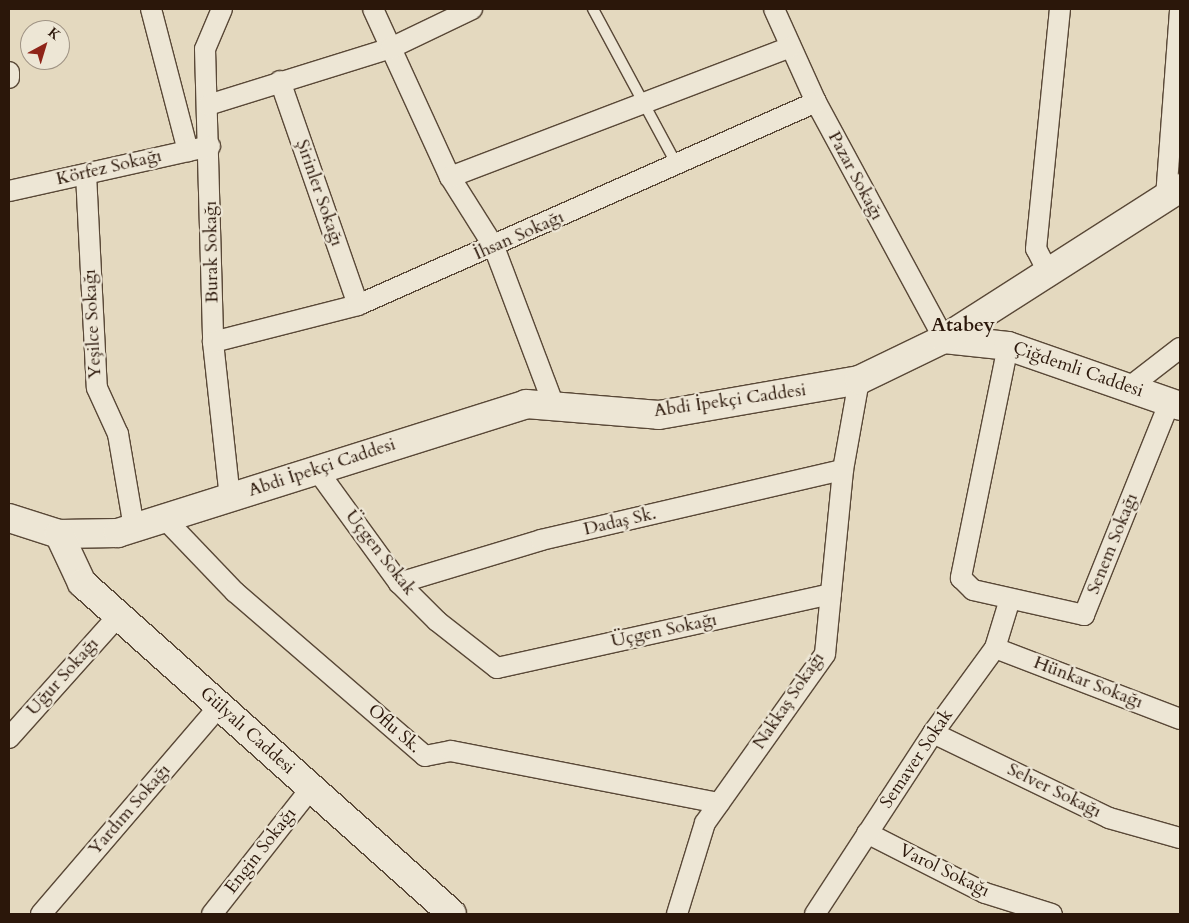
<!DOCTYPE html>
<html>
<head>
<meta charset="utf-8">
<style>
  body { margin:0 }
  #map { position:relative; width:1189px; height:923px; overflow:hidden; background:#e4d9bf; font-family:Cardo,serif }
  div>[style] { position:absolute }
  .roads { filter:drop-shadow(1px 0 #594837) drop-shadow(-1px 0 #594837) drop-shadow(0 1px #594837) drop-shadow(0 -1px #594837) }
  .lane>* { height:10px; margin:-5px; padding:0 5px; transform-origin:5px; border-radius:5px; background:#ede6d5 }
  .street>* { height:20px; margin:-10px; padding:0 10px; transform-origin:10px; border-radius:10px; background:#ede6d5 }
  .secondary>* { height:28px; margin:-14px; padding:0 14px; transform-origin:14px; border-radius:14px; background:#ede6d5 }
  span { translate:-50% -50%; white-space:nowrap; text-align:center; line-height:1.15; -webkit-text-stroke:4.5px #ede6d5; paint-order:stroke }
  .street-label { font-size:18px; color:#2b170a }
  .quarter-label { font-size:20px; color:#2b170a; font-weight:700 }
  .frame { position:absolute; inset:0; border:10px solid #2b170a; pointer-events:none }
  .north { position:absolute; left:20px; top:20px; width:50px; height:50px; box-sizing:border-box; background:#ede6d5; border:1px solid #9f9384; border-radius:50%; rotate:39deg; font-size:14px; font-weight:700; line-height:20px; text-align:center; color:#2b170a }
  .north::after { content:''; display:block; margin:auto; width:18px; height:22px; background:#8f2418; clip-path:polygon(50% 0,100% 100%,50% 72%,0 100%) }
</style>
</head>
<body>
<div id="map">
  <div class="roads">
    <div class="lane">
      <div style="left:593px;top:9px;width:177px;rotate:61.7deg"></div>
    </div>
    <div class="street">
      <div style="left:151px;top:9px;width:147px;rotate:75.4deg"></div>
      <div style="left:222px;top:9px;width:43px;rotate:113deg"></div>
      <div style="left:205px;top:49px;width:293px;rotate:88.4deg"></div>
      <div style="left:213px;top:342px;width:157px;rotate:83.8deg"></div>
      <div style="left:373px;top:9px;width:185px;rotate:65.4deg"></div>
      <div style="left:450px;top:177px;width:83px;rotate:57.8deg"></div>
      <div style="left:494px;top:247px;width:170px;rotate:69.3deg"></div>
      <div style="left:774px;top:9px;width:102px;rotate:65.7deg"></div>
      <div style="left:816px;top:102px;width:269px;rotate:61.6deg"></div>
      <div style="left:9px;top:72px;width:6px;rotate:90deg"></div>
      <div style="left:280px;top:81px;width:237px;rotate:70.8deg"></div>
      <div style="left:208px;top:105px;width:192px;rotate:-17.3deg"></div>
      <div style="left:391px;top:48px;width:90px;rotate:-25.7deg"></div>
      <div style="left:86px;top:174px;width:214px;rotate:87.1deg"></div>
      <div style="left:97px;top:388px;width:51px;rotate:65.5deg"></div>
      <div style="left:118px;top:434px;width:95px;rotate:80.3deg"></div>
      <div style="left:450px;top:177px;width:364px;rotate:-20.9deg"></div>
      <div style="left:9px;top:191px;width:206px;rotate:-12.6deg"></div>
      <div style="left:1166px;top:197px;width:189px;rotate:-85.7deg"></div>
      <div style="left:1049px;top:274px;width:28px;rotate:-117deg"></div>
      <div style="left:1036px;top:249px;width:241px;rotate:-84.3deg"></div>
      <div style="left:213px;top:342px;width:150px;rotate:-14.3deg"></div>
      <div style="left:358px;top:305px;width:501px;rotate:-23.9deg"></div>
      <div style="left:1008px;top:346px;width:237px;rotate:101.5deg"></div>
      <div style="left:961px;top:578px;width:17px;rotate:45deg"></div>
      <div style="left:973px;top:590px;width:114px;rotate:12.7deg"></div>
      <div style="left:1084px;top:615px;width:231px;rotate:-68.1deg"></div>
      <div style="left:1127px;top:389px;width:67px;rotate:-37.7deg"></div>
      <div style="left:317px;top:470px;width:140px;rotate:54deg"></div>
      <div style="left:399px;top:583px;width:54px;rotate:45deg"></div>
      <div style="left:437px;top:621px;width:76px;rotate:38.1deg"></div>
      <div style="left:497px;top:668px;width:342px;rotate:-12.5deg"></div>
      <div style="left:164px;top:518px;width:103px;rotate:46.2deg"></div>
      <div style="left:235px;top:592px;width:251px;rotate:40.8deg"></div>
      <div style="left:425px;top:756px;width:26px;rotate:-11deg"></div>
      <div style="left:451px;top:751px;width:273px;rotate:11deg"></div>
      <div style="left:399px;top:583px;width:148px;rotate:-16.8deg"></div>
      <div style="left:541px;top:540px;width:310px;rotate:-13.1deg"></div>
      <div style="left:995px;top:648px;width:198px;rotate:21deg"></div>
      <div style="left:933px;top:733px;width:195px;rotate:25.8deg"></div>
      <div style="left:1109px;top:818px;width:74px;rotate:15.7deg"></div>
      <div style="left:9px;top:738px;width:164px;rotate:-48.2deg"></div>
      <div style="left:867px;top:833px;width:132px;rotate:27deg"></div>
      <div style="left:985px;top:893px;width:70px;rotate:17.4deg"></div>
      <div style="left:41px;top:914px;width:274px;rotate:-49.4deg"></div>
      <div style="left:212px;top:914px;width:160px;rotate:-51.8deg"></div>
      <div style="left:677px;top:914px;width:95px;rotate:-72.9deg"></div>
      <div style="left:705px;top:823px;width:207px;rotate:-54.6deg"></div>
      <div style="left:825px;top:654px;width:185px;rotate:-84.4deg"></div>
      <div style="left:843px;top:470px;width:91px;rotate:-79.9deg"></div>
      <div style="left:815px;top:914px;width:216px;rotate:-56.9deg"></div>
      <div style="left:933px;top:733px;width:105px;rotate:-53.9deg"></div>
      <div style="left:995px;top:648px;width:51px;rotate:-73deg"></div>
    </div>
    <div class="secondary">
      <div style="left:944px;top:339px;width:64px;rotate:6.2deg"></div>
      <div style="left:1008px;top:346px;width:182px;rotate:19.2deg"></div>
      <div style="left:9px;top:518px;width:52px;rotate:17.7deg"></div>
      <div style="left:59px;top:534px;width:59px;rotate:-1deg"></div>
      <div style="left:118px;top:533px;width:428px;rotate:-17.5deg"></div>
      <div style="left:526px;top:404px;width:133px;rotate:4.7deg"></div>
      <div style="left:659px;top:415px;width:203px;rotate:-9.9deg"></div>
      <div style="left:859px;top:380px;width:94px;rotate:-25.8deg"></div>
      <div style="left:944px;top:339px;width:280px;rotate:-32.6deg"></div>
      <div style="left:59px;top:534px;width:54px;rotate:64.9deg"></div>
      <div style="left:82px;top:583px;width:496px;rotate:41.8deg"></div>
    </div>
  </div>
  <div class="street-label">
    <span style="left:109px;top:168px;rotate:-13deg">Körfez Sokağı</span>
    <span style="left:855px;top:176px;rotate:62deg">Pazar Sokağı</span>
    <span style="left:319px;top:193px;rotate:71deg">Şirinler Sokağı</span>
    <span style="left:519px;top:236px;rotate:-24deg">İhsan Sokağı</span>
    <span style="left:212px;top:252px;rotate:-91deg">Burak Sokağı</span>
    <span style="left:93px;top:324px;rotate:-93deg">Yeşilce Sokağı</span>
    <span style="left:1078px;top:370px;rotate:19deg">Çiğdemli Caddesi</span>
    <span style="left:730px;top:401px;rotate:-8deg">Abdi İpekçi Caddesi</span>
    <span style="left:322px;top:468px;rotate:-18deg">Abdi İpekçi Caddesi</span>
    <span style="left:620px;top:522px;rotate:-13deg">Dadaş Sk.</span>
    <span style="left:1113px;top:544px;rotate:-68deg">Senem Sokağı</span>
    <span style="left:380px;top:553px;rotate:52deg">Üçgen Sokak</span>
    <span style="left:664px;top:631px;rotate:-12deg">Üçgen Sokağı</span>
    <span style="left:63px;top:677px;rotate:-48deg">Uğur Sokağı</span>
    <span style="left:1088px;top:683px;rotate:21deg">Hünkar Sokağı</span>
    <span style="left:789px;top:701px;rotate:-56deg">Nakkaş Sokağı</span>
    <span style="left:394px;top:729px;rotate:41deg">Oflu Sk.</span>
    <span style="left:247px;top:731px;rotate:42deg">Gülyalı Caddesi</span>
    <span style="left:917px;top:759px;rotate:-56deg">Semaver Sokak</span>
    <span style="left:1054px;top:791px;rotate:26deg">Selver Sokağı</span>
    <span style="left:130px;top:810px;rotate:-49deg">Yardım Sokağı</span>
    <span style="left:261px;top:851px;rotate:-52deg">Engin Sokağı</span>
    <span style="left:944px;top:871px;rotate:26deg">Varol Sokağı</span>
  </div>
  <div class="quarter-label">
    <span style="left:963px;top:324px">Atabey</span>
  </div>
  <div class="frame"></div>
  <div class="north">K</div>
</div>
</body>
</html>
